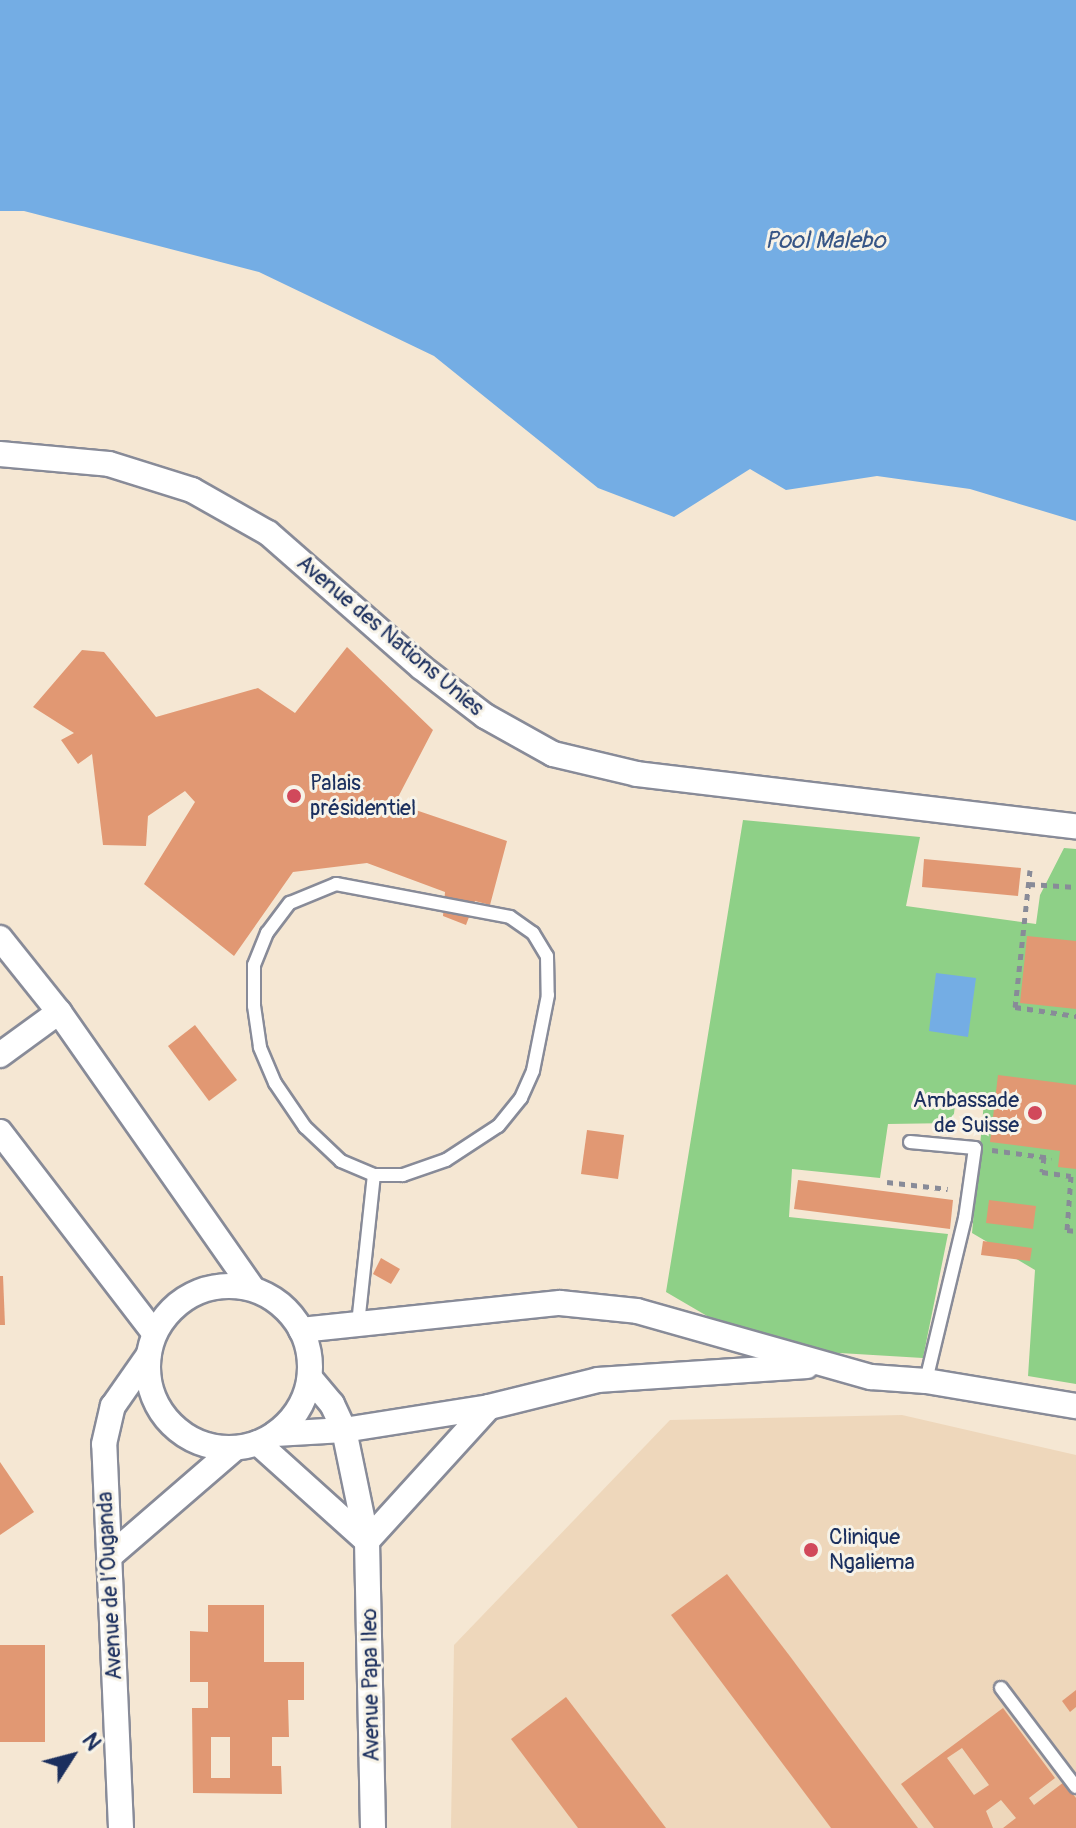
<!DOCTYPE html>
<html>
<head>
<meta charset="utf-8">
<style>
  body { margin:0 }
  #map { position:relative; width:1076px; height:1828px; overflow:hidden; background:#f5e7d3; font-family:Pangolin,sans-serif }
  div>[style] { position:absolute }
  .built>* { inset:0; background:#eed7bb }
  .green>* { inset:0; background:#8ed087 }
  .water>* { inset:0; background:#74ade4 }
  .building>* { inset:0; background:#e19873 }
  .path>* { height:5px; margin-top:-2.5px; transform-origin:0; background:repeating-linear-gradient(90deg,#888b98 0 6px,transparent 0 12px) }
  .roads { filter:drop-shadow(2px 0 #888b98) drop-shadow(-2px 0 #888b98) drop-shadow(0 2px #888b98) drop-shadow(0 -2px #888b98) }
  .lane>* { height:12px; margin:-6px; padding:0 6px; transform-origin:6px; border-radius:6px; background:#fff }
  .street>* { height:24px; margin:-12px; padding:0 12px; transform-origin:12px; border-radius:12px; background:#fff }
  .street>.ring { margin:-12px; padding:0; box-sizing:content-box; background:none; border:24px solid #fff; border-radius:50% }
  .dots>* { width:22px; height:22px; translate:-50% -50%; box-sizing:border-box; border:4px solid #f7f3e8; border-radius:50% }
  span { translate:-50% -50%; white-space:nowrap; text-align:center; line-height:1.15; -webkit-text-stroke:6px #f7f3e8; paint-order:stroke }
  .street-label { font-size:22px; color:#1b2f5e }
  .poi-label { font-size:22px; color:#1b2f5e }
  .left { translate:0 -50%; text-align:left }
  .right { translate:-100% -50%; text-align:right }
  .water-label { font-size:24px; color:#365586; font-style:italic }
  .north { position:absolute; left:32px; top:1716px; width:80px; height:80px; -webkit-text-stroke:6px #f7f3e8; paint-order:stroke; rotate:54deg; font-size:22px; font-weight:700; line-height:32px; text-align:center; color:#1b2f5e }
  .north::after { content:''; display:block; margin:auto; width:28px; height:36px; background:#1b2f5e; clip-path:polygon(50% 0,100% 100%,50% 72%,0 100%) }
</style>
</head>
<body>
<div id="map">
  <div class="built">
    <div style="clip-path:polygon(902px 1415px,1076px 1455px,1076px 1828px,451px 1828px,454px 1645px,670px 1420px)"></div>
  </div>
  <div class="green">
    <div style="clip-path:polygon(743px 820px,920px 837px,906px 906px,1036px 924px,1040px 895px,1064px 848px,1076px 849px,1076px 1384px,1028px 1376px,1035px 1270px,972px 1233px,984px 1102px,956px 1095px,953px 1123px,888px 1124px,880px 1178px,792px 1169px,789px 1217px,948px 1234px,923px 1358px,823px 1352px,743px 1337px,666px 1292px)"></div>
  </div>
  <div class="water">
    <div style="clip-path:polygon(0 0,1076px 0,1076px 521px,970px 489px,877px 476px,786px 490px,750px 469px,674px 517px,598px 488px,434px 356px,259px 272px,24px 211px,0 211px)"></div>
    <div style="clip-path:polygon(936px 973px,976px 978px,968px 1037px,929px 1031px)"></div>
  </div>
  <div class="building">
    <div style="clip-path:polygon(347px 647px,433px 730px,395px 803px,507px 841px,490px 905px,475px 901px,466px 925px,443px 916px,445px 892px,367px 863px,293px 872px,234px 956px,144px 884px,195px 802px,185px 791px,148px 816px,146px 846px,103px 845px,92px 754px,78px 764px,61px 740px,74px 733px,33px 707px,82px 650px,104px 652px,156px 717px,258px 688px,295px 713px)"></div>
    <div style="clip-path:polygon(924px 859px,1021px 868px,1018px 896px,922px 887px)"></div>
    <div style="clip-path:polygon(1027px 936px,1076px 941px,1076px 1009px,1020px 1003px)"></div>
    <div style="clip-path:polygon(195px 1025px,237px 1080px,209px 1101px,168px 1046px)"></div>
    <div style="clip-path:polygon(998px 1075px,1076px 1085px,1076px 1169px,1058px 1167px,1060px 1151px,990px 1142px)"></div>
    <div style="clip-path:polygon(587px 1130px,624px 1135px,618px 1179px,581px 1174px)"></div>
    <div style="clip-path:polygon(798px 1180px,953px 1200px,950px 1229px,794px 1209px)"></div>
    <div style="clip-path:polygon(989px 1200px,1036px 1206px,1033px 1229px,986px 1223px)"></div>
    <div style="clip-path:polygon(983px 1241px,1032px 1248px,1030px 1261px,981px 1255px)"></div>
    <div style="clip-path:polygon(381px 1258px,400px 1269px,391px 1284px,373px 1274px)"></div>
    <div style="clip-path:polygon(0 1276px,3px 1276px,5px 1325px,0 1325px)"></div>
    <div style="clip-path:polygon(0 1462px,34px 1512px,0 1535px)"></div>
    <div style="clip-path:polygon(727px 1574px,789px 1655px,918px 1828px,831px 1828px,671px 1615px)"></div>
    <div style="clip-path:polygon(evenodd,208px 1605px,264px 1605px,264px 1662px,304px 1662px,304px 1700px,288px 1700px,289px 1737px,272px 1737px,272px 1766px,281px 1766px,282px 1794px,193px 1793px,192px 1708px,208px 1708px,208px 1682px,190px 1682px,190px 1631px,208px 1632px,208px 1605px,211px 1737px,230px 1737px,230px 1778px,211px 1778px,211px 1737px)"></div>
    <div style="clip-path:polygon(0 1645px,45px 1645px,45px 1742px,0 1742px)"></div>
    <div style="clip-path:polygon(1076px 1690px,1076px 1707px,1070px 1712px,1062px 1701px)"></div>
    <div style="clip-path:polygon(566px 1697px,666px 1828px,578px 1828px,511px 1739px)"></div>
    <div style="clip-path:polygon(evenodd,1003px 1708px,1055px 1778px,1029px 1798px,1034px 1805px,1064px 1782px,1076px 1798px,1076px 1828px,1003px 1828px,1016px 1818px,1001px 1800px,986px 1811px,993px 1828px,934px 1828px,901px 1784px,1003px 1708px,962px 1748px,989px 1785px,974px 1795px,947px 1758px,962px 1748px)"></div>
  </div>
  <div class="path">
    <div style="left:1030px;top:870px;width:138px;rotate:96.2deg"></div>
    <div style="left:1015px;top:1007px;width:62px;rotate:8.4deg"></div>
    <div style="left:1029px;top:884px;width:47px;rotate:3.7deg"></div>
    <div style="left:992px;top:1150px;width:60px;rotate:7.7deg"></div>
    <div style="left:1044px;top:1157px;width:15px;rotate:98deg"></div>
    <div style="left:1042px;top:1172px;width:29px;rotate:8deg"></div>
    <div style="left:1071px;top:1176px;width:54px;rotate:94.2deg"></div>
    <div style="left:1067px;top:1230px;width:9px;rotate:6deg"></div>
    <div style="left:887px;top:1182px;width:61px;rotate:6.5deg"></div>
  </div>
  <div class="roads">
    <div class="lane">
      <div style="left:910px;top:1142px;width:65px;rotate:5.3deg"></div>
      <div style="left:975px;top:1148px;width:71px;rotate:98.1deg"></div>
      <div style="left:965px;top:1218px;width:168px;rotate:103.5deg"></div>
      <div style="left:358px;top:1324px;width:150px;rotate:-83.9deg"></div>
      <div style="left:374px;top:1175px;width:36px;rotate:-157deg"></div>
      <div style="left:341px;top:1161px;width:50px;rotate:-136.6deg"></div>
      <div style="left:305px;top:1127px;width:53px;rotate:-124.3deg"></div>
      <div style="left:275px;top:1083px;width:39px;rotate:-113deg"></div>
      <div style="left:260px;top:1047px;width:41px;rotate:-98.3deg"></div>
      <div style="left:254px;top:1006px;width:41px;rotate:-90deg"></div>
      <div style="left:254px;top:965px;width:35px;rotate:-68deg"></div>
      <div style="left:267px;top:933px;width:38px;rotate:-53deg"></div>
      <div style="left:290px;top:903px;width:50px;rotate:-22.4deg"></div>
      <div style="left:336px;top:884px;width:177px;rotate:10.7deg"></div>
      <div style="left:510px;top:917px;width:28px;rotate:35deg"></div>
      <div style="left:533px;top:933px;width:27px;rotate:59deg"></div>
      <div style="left:547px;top:956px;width:39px;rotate:89deg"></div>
      <div style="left:548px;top:995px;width:77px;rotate:101.2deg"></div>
      <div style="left:533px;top:1071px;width:30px;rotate:114deg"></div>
      <div style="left:521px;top:1098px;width:36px;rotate:129deg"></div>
      <div style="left:498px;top:1126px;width:62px;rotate:146.8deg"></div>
      <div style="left:446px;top:1160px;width:46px;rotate:160.8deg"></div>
      <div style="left:403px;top:1175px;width:29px;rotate:180deg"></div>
      <div style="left:1001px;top:1688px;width:124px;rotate:52.9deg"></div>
    </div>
    <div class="street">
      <div style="left:0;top:454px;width:109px;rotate:5.2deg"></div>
      <div style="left:109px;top:464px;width:87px;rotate:17.4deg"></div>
      <div style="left:192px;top:490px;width:87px;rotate:29.5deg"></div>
      <div style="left:268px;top:533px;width:203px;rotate:41.2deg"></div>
      <div style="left:421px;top:667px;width:81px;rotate:37.4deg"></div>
      <div style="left:485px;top:716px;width:78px;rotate:29.2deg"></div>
      <div style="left:553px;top:754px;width:86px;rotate:13.4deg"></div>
      <div style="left:637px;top:774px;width:442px;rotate:6.8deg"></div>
      <div style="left:0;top:938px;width:95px;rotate:51.4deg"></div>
      <div style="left:59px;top:1012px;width:338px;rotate:55deg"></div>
      <div style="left:0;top:1055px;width:73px;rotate:-36.1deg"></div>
      <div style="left:0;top:1132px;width:253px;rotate:52.5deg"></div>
      <div class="ring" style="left:148px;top:1286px;width:138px;height:138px"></div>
      <div style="left:301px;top:1330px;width:260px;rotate:-6deg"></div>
      <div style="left:560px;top:1303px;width:77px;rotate:5.9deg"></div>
      <div style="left:637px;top:1311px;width:243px;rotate:15.8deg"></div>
      <div style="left:871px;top:1377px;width:55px;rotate:4.2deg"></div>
      <div style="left:926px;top:1381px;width:152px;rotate:9.5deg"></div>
      <div style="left:310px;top:1378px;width:34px;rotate:50deg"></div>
      <div style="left:332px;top:1404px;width:29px;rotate:65deg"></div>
      <div style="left:344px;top:1430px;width:113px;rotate:78.3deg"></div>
      <div style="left:367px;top:1541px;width:287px;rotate:88.8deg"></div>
      <div style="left:275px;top:1434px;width:69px;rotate:-3.3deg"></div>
      <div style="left:344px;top:1430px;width:147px;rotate:-9deg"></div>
      <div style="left:489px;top:1407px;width:112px;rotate:-13.9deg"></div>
      <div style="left:598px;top:1380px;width:209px;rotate:-3.8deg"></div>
      <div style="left:258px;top:1443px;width:147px;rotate:42deg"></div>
      <div style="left:367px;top:1541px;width:181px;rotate:-47.7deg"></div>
      <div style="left:110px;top:1556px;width:165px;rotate:-40.8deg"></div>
      <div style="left:121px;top:1828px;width:384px;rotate:-92.5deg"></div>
      <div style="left:104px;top:1444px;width:39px;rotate:-77deg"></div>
      <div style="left:113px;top:1406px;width:61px;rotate:-55deg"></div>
    </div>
  </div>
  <div class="dots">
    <div style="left:294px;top:796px;background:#d1495b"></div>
    <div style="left:1035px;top:1113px;background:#d1495b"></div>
    <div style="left:811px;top:1550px;background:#d1495b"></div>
  </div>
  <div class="street-label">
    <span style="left:390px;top:636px;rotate:40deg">Avenue des Nations Unies</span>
    <span style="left:110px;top:1586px;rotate:-93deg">Avenue de l’Ouganda</span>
    <span style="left:371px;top:1685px;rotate:-91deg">Avenue Papa Ileo</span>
  </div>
  <div class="poi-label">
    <span class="left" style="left:310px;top:796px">Palais<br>présidentiel</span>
    <span class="right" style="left:1019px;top:1113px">Ambassade<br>de Suisse</span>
    <span class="left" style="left:829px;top:1550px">Clinique<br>Ngaliema</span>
  </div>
  <div class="water-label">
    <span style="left:825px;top:241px">Pool Malebo</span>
  </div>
  <div class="north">N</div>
</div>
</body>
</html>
